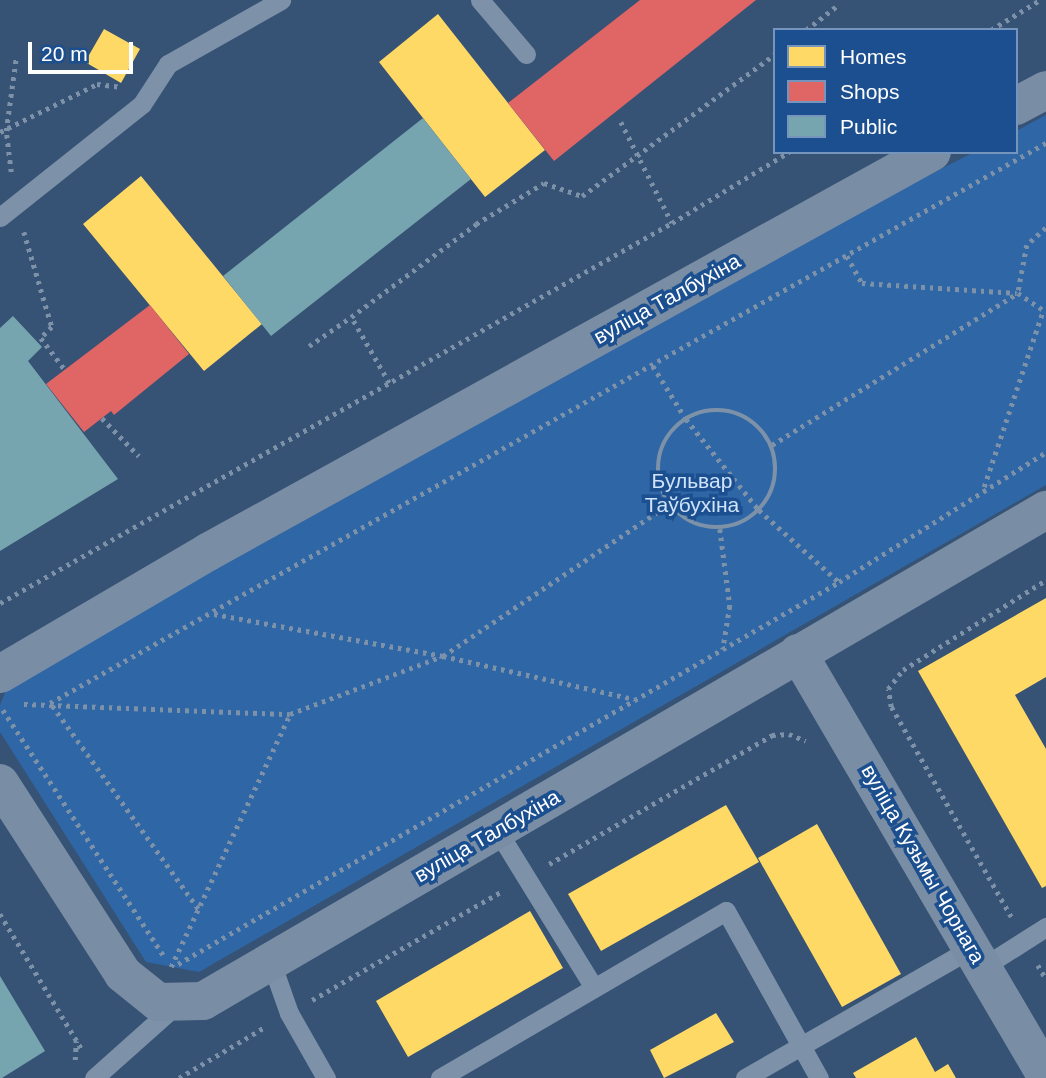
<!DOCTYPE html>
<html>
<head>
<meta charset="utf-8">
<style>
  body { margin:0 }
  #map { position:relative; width:1046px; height:1078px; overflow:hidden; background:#365274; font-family:Helvetica,sans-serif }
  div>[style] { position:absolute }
  .green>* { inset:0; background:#2f66a5 }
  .homes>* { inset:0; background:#ffd966 }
  .shops>* { inset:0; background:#e06666 }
  .public>* { inset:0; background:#76a5af }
  .path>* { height:4.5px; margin-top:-2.25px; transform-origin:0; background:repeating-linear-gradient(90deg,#7d92a8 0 3.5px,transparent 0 8.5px) }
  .path>.ring { margin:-2.25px; padding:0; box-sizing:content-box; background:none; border:4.5px solid #7d92a8; border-radius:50% }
  .lane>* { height:19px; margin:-9.5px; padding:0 9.5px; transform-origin:9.5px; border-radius:9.5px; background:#7d92a8 }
  .secondary>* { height:38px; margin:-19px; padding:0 19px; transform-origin:19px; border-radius:19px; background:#798da4 }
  span { translate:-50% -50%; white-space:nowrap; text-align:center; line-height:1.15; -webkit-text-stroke:7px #1b4f8f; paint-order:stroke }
  .street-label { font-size:21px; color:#fff }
  .park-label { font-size:21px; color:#cfe3fa }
  .legend { position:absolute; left:773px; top:28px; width:245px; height:126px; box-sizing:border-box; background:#1b4f8f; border:2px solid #7695bc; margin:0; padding:9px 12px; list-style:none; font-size:21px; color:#fff }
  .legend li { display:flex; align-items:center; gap:14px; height:35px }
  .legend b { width:35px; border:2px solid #7695bc }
  .scale { position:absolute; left:28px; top:42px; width:105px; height:32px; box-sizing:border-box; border:4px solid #fff; border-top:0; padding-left:9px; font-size:21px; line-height:24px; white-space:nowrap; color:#fff; -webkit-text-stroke:5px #1b4f8f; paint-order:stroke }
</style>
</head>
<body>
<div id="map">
  <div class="green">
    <div style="clip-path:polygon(1046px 115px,1046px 485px,199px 972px,146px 962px,0 732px,0 705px,9px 683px,638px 325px,974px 152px,1016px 152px,1016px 131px)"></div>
  </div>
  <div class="homes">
    <div style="clip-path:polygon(438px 14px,545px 150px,485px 197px,379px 62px)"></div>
    <div style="clip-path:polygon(104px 29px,140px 49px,121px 83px,85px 62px)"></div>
    <div style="clip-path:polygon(141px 176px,262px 324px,204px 371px,83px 224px)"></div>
    <div style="clip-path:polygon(1046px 598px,1046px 677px,1015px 695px,1046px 749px,1046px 886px,1042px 888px,918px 671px)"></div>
    <div style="clip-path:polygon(726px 805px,759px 862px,601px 951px,568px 894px)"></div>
    <div style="clip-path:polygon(817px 824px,901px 974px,842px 1007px,758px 858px)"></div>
    <div style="clip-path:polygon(530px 911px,563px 968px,408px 1057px,376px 1001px)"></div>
    <div style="clip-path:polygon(716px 1013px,734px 1042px,664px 1078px,650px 1050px)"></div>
    <div style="clip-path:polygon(916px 1037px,935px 1072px,948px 1064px,956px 1078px,856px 1078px,853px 1073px)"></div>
  </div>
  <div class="shops">
    <div style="clip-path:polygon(640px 0,756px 0,554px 161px,508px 103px)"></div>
    <div style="clip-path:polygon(150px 305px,189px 354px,114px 415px,111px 411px,84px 432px,46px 384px)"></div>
  </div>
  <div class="public">
    <div style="clip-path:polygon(423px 118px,471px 179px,271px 336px,223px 276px)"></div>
    <div style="clip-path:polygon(13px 316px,42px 347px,28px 361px,118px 479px,0 551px,0 328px)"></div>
    <div style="clip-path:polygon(0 976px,45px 1051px,2px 1078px,0 1078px)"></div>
  </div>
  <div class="path">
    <div style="left:806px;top:30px;width:39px;rotate:-38deg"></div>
    <div style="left:991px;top:30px;width:57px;rotate:-31.5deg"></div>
    <div style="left:621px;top:122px;width:113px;rotate:63.2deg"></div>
    <div style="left:0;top:132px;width:108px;rotate:-26.3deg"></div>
    <div style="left:97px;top:84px;width:23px;rotate:7deg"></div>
    <div style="left:11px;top:172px;width:41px;rotate:-97deg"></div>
    <div style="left:6px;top:131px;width:74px;rotate:-82.2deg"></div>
    <div style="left:1046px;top:228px;width:25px;rotate:138deg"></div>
    <div style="left:1027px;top:245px;width:49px;rotate:100.6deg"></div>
    <div style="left:1018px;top:293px;width:34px;rotate:34deg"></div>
    <div style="left:24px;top:232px;width:99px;rotate:73.6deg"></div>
    <div style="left:52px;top:327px;width:16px;rotate:135deg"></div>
    <div style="left:41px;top:338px;width:40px;rotate:53deg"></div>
    <div style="left:847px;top:256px;width:31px;rotate:61deg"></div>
    <div style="left:862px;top:283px;width:155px;rotate:3.7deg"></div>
    <div style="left:309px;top:346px;width:51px;rotate:-34.6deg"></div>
    <div style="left:653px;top:366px;width:62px;rotate:58.1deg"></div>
    <div style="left:686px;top:419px;width:117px;rotate:51.3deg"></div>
    <div style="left:759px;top:510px;width:108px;rotate:42deg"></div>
    <div style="left:389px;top:383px;width:76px;rotate:-119.9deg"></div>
    <div style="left:351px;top:317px;width:156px;rotate:-36.6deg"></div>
    <div style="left:476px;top:224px;width:79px;rotate:-31.1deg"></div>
    <div style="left:544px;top:183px;width:40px;rotate:18.9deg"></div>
    <div style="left:582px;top:196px;width:240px;rotate:-36.3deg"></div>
    <div class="ring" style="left:658px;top:410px;width:113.5px;height:113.5px"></div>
    <div style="left:102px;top:418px;width:53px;rotate:45.8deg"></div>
    <div style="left:772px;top:445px;width:289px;rotate:-31.7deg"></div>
    <div style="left:984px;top:487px;width:186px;rotate:-71.5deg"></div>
    <div style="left:720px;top:529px;width:78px;rotate:82.6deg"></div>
    <div style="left:730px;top:606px;width:44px;rotate:99.2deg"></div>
    <div style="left:0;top:603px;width:772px;rotate:-29.49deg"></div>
    <div style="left:672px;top:223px;width:137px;rotate:-31.3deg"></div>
    <div style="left:214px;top:614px;width:233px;rotate:10.4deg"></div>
    <div style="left:443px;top:656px;width:196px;rotate:12.7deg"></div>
    <div style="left:24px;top:704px;width:266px;rotate:2.2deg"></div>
    <div style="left:290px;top:714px;width:164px;rotate:-20.8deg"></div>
    <div style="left:443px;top:656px;width:272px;rotate:-33.9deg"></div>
    <div style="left:3px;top:710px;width:296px;rotate:56.8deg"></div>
    <div style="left:549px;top:864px;width:258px;rotate:-30deg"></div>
    <div style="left:772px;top:735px;width:17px;rotate:-3deg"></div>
    <div style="left:789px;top:734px;width:18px;rotate:22deg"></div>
    <div style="left:198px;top:909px;width:254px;rotate:-125.7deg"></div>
    <div style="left:50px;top:703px;width:1143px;rotate:-29.35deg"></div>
    <div style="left:0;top:914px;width:160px;rotate:58.8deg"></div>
    <div style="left:1011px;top:917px;width:242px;rotate:-119.7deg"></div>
    <div style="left:891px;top:707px;width:18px;rotate:-99deg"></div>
    <div style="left:888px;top:689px;width:24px;rotate:-52deg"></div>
    <div style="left:903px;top:670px;width:169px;rotate:-32.2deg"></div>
    <div style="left:178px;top:964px;width:763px;rotate:-30.02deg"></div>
    <div style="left:839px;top:582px;width:244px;rotate:-32.1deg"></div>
    <div style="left:1038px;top:965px;width:16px;rotate:60deg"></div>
    <div style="left:171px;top:967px;width:280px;rotate:-64.8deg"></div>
    <div style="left:312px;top:1000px;width:219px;rotate:-29.8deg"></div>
    <div style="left:75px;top:1060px;width:19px;rotate:-87deg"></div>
    <div style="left:179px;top:1078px;width:100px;rotate:-30.7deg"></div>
  </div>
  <div class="lane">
    <div style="left:480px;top:0;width:71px;rotate:49.6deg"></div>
    <div style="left:0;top:217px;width:181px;rotate:-38.5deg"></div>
    <div style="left:142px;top:104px;width:48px;rotate:-57deg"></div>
    <div style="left:168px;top:64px;width:130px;rotate:-29.5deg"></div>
    <div style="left:497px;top:830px;width:183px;rotate:58.4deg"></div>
    <div style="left:271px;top:962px;width:54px;rotate:70.6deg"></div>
    <div style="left:289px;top:1013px;width:75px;rotate:60.4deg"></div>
    <div style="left:983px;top:967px;width:75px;rotate:-32.4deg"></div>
    <div style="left:94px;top:1078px;width:110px;rotate:-41.7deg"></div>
    <div style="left:440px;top:1078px;width:331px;rotate:-30.3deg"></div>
    <div style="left:726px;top:911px;width:191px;rotate:60.9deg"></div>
    <div style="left:745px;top:1078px;width:262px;rotate:-29.8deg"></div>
  </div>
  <div class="secondary">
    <div style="left:1016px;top:106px;width:34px;rotate:-28deg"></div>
    <div style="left:798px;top:653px;width:490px;rotate:59.6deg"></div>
    <div style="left:0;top:674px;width:241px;rotate:-30.4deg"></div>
    <div style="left:208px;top:552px;width:827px;rotate:-28.92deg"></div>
    <div style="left:0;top:783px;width:227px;rotate:57.2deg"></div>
    <div style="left:123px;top:974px;width:45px;rotate:38.7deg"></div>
    <div style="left:158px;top:1002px;width:45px;rotate:-1.3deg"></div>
    <div style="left:203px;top:1001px;width:976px;rotate:-30.22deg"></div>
  </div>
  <div class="street-label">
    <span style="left:667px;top:299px;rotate:-29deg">вуліца Талбухіна</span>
    <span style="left:487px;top:836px;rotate:-30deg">вуліца Талбухіна</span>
    <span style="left:923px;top:864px;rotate:60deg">вуліца Кузьмы Чорнага</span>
  </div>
  <div class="park-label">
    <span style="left:692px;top:493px">Бульвар<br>Таўбухіна</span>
  </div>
  <ul class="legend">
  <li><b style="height:19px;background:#ffd966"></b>Homes</li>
  <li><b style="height:19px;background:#e06666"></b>Shops</li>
  <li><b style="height:19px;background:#76a5af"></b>Public</li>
  </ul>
  <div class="scale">20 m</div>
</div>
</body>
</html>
